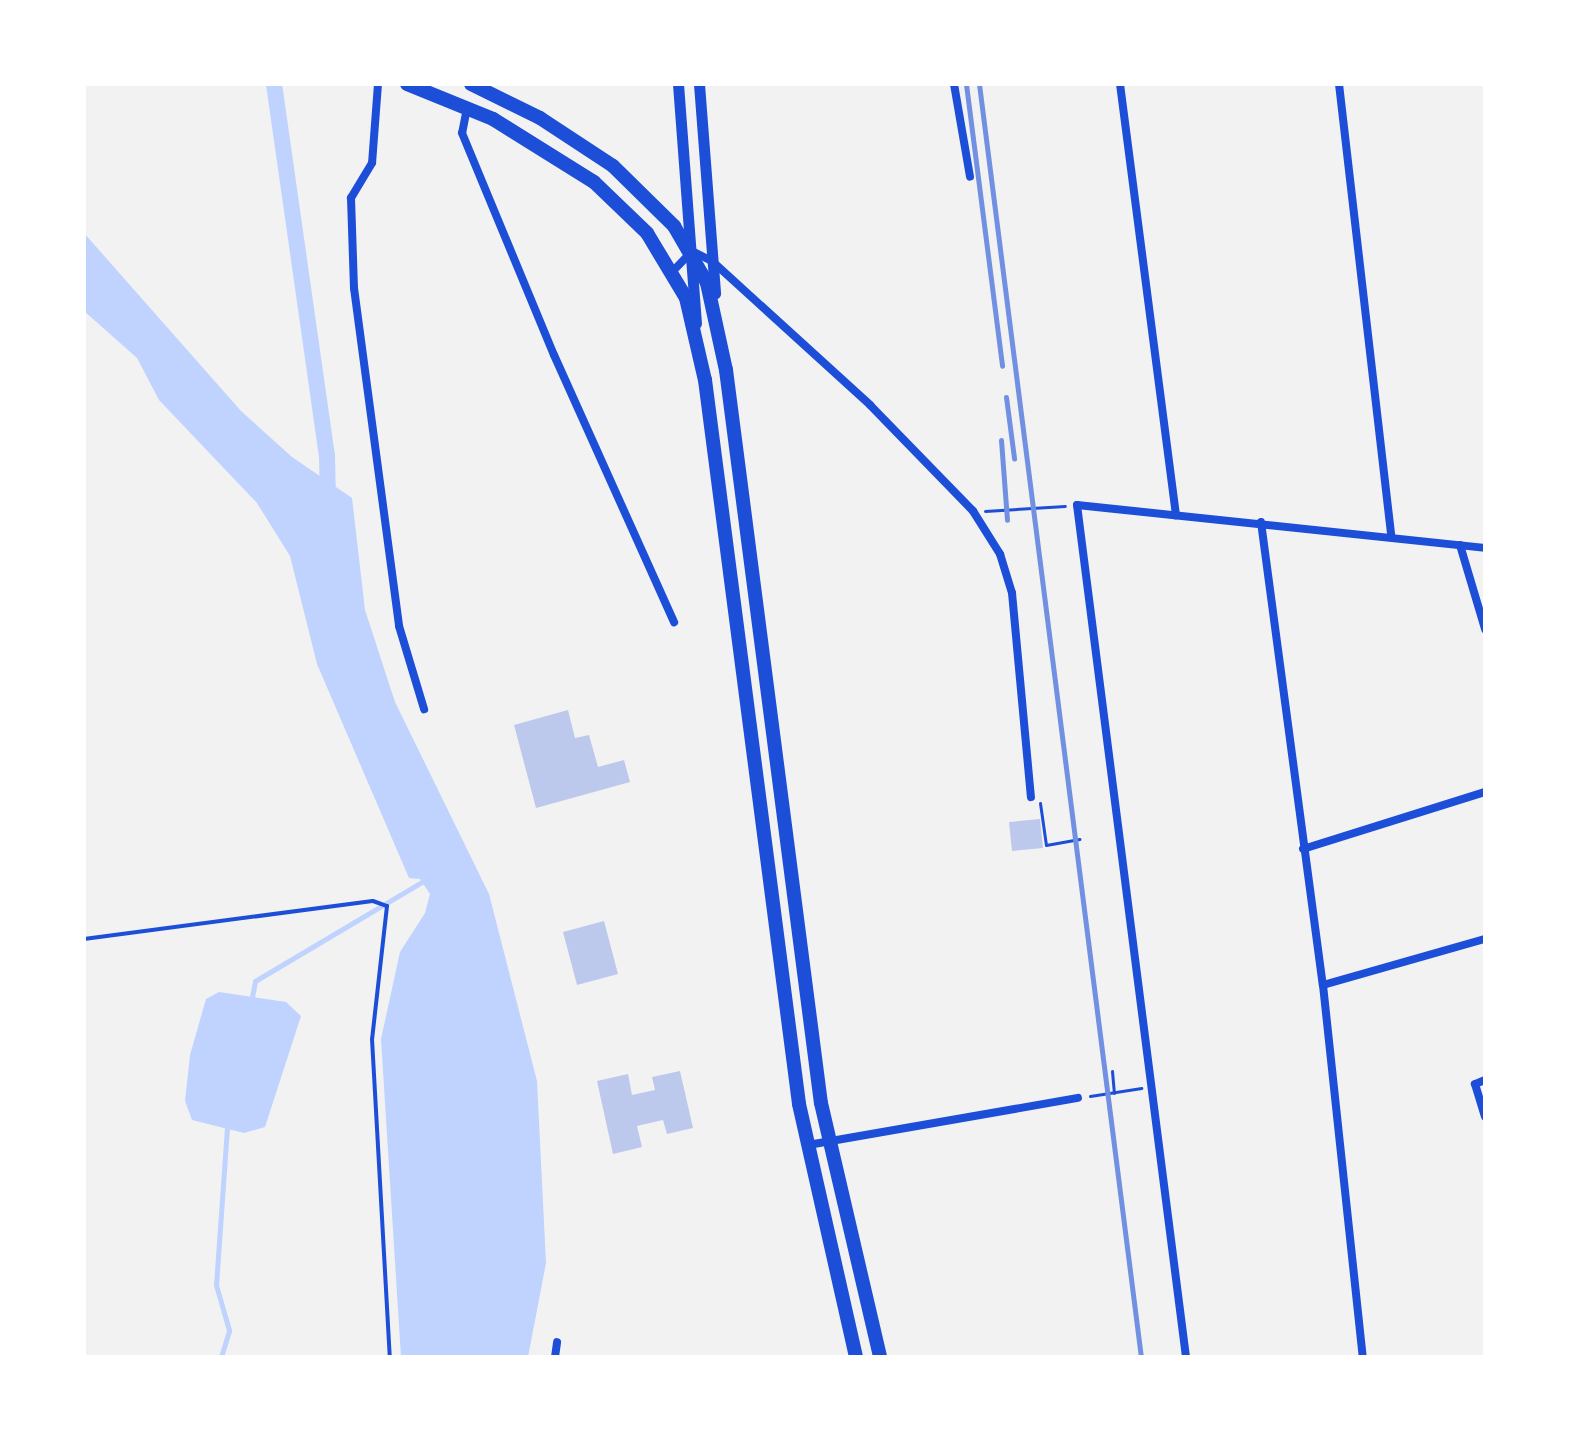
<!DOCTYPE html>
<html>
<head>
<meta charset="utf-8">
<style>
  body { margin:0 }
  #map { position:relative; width:1569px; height:1441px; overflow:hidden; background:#f2f2f2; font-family:"PT Sans Narrow",sans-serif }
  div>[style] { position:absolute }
  .water>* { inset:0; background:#bfd3fe }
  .stream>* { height:5px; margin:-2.5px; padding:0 2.5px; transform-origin:2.5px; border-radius:2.5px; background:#bfd3fe }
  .canal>* { height:16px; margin:-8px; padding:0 8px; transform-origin:8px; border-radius:8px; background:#bfd3fe }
  .building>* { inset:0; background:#bdc9ec }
  .path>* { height:3px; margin:-1.5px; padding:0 1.5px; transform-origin:1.5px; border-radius:1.5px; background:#1d4ed8 }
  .service>* { height:4px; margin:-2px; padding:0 2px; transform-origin:2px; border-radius:2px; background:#1d4ed8 }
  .minor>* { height:8px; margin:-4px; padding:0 4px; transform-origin:4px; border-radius:4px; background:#1d4ed8 }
  .tertiary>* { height:11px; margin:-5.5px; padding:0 5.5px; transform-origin:5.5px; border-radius:5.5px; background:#1d4ed8 }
  .primary>* { height:14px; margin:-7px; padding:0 7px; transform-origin:7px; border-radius:7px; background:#1d4ed8 }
  .rail>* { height:5px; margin:-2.5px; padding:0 2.5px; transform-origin:2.5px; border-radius:2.5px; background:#7290e2 }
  span { translate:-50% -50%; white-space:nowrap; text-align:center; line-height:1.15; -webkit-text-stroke:8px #fff; paint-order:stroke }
  .frame { position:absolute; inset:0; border:86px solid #fff; pointer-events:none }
</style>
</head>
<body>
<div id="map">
  <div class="water">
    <div style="clip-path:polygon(84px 233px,241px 411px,292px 457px,352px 498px,365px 610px,395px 702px,489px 894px,537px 1081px,546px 1263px,528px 1357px,401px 1357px,381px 1039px,400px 952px,425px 913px,430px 894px,420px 879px,409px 878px,317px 664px,290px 556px,257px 503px,159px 400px,137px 358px,84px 311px)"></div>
    <div style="clip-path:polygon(219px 992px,286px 1002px,301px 1016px,265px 1127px,244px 1133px,192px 1120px,185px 1101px,190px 1055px,206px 999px)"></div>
  </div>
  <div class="stream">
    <div style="left:251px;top:1002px;width:21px;rotate:-79deg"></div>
    <div style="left:255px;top:981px;width:200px;rotate:-30.7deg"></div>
    <div style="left:221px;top:1357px;width:28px;rotate:-73deg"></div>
    <div style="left:229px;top:1330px;width:47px;rotate:-106.1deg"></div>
    <div style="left:216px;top:1285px;width:159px;rotate:-86deg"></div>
  </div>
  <div class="canal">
    <div style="left:274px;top:84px;width:376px;rotate:81.9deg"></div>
    <div style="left:327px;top:456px;width:44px;rotate:88.7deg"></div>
  </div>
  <div class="building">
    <div style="clip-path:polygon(568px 710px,575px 738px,589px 735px,598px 767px,624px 760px,630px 782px,536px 808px,514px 725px)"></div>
    <div style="clip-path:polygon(1040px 819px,1043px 848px,1012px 851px,1009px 822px)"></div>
    <div style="clip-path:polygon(604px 921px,618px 974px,577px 985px,563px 932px)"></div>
    <div style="clip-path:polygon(680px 1071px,693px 1128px,667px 1134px,663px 1120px,637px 1126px,642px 1147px,613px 1154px,597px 1081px,628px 1074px,632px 1095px,655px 1090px,652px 1077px)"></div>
  </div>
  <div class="path">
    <div style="left:985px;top:511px;width:80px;rotate:-3.6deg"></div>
    <div style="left:1040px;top:803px;width:42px;rotate:81.9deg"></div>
    <div style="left:1046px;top:845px;width:34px;rotate:-10deg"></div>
    <div style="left:1112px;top:1071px;width:22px;rotate:85deg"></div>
    <div style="left:1090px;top:1096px;width:52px;rotate:-8.9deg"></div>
  </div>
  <div class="service">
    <div style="left:84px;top:939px;width:291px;rotate:-7.5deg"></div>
    <div style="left:373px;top:901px;width:15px;rotate:20deg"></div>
    <div style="left:387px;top:906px;width:134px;rotate:96.4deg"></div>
    <div style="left:372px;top:1039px;width:319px;rotate:86.8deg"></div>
  </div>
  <div class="minor">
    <div style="left:378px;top:84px;width:79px;rotate:94.3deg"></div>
    <div style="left:372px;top:163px;width:41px;rotate:121deg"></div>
    <div style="left:351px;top:198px;width:90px;rotate:88.1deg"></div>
    <div style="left:354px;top:288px;width:341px;rotate:82.4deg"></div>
    <div style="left:399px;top:626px;width:87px;rotate:73.2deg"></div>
    <div style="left:954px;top:84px;width:94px;rotate:80.2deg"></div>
    <div style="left:1120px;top:84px;width:435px;rotate:82.6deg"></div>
    <div style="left:1339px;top:84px;width:454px;rotate:83.4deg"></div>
    <div style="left:467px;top:108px;width:25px;rotate:101deg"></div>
    <div style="left:462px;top:133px;width:240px;rotate:67.5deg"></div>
    <div style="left:554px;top:355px;width:293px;rotate:65.8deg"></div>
    <div style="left:673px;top:271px;width:28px;rotate:-46deg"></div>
    <div style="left:692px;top:251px;width:22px;rotate:27deg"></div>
    <div style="left:712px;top:261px;width:214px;rotate:42.3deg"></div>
    <div style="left:870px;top:405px;width:148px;rotate:45.8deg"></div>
    <div style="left:973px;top:511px;width:51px;rotate:57.9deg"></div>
    <div style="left:1000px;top:554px;width:41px;rotate:72.9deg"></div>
    <div style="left:1012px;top:593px;width:205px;rotate:84.7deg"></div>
    <div style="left:1261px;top:522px;width:467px;rotate:82.4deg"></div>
    <div style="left:1323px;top:985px;width:374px;rotate:83.9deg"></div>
    <div style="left:1460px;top:545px;width:88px;rotate:73.4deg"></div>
    <div style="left:1303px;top:849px;width:191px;rotate:-17.4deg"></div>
    <div style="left:1323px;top:985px;width:168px;rotate:-15.9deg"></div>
    <div style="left:1485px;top:1080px;width:11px;rotate:158deg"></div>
    <div style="left:1475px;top:1084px;width:34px;rotate:73deg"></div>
    <div style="left:808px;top:1145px;width:274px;rotate:-9.9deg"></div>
    <div style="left:555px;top:1357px;width:15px;rotate:-82deg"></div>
    <div style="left:1186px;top:1357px;width:859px;rotate:-97.29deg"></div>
    <div style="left:1077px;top:505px;width:410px;rotate:6deg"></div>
  </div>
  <div class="tertiary">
    <div style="left:678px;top:84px;width:240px;rotate:85.7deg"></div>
    <div style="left:699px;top:84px;width:210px;rotate:85.6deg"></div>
  </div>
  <div class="primary">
    <div style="left:407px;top:84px;width:93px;rotate:22.1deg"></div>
    <div style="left:493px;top:119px;width:119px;rotate:32deg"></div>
    <div style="left:594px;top:182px;width:74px;rotate:43.9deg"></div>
    <div style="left:647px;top:233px;width:76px;rotate:59deg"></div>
    <div style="left:686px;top:298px;width:84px;rotate:77deg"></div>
    <div style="left:705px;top:380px;width:730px;rotate:82.6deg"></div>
    <div style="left:799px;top:1104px;width:259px;rotate:77.3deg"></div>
    <div style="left:471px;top:84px;width:77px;rotate:26.2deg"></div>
    <div style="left:540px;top:118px;width:87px;rotate:33.3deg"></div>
    <div style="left:613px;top:166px;width:86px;rotate:44.5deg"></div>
    <div style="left:674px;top:226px;width:66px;rotate:59.9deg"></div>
    <div style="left:707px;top:283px;width:89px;rotate:77.7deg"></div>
    <div style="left:726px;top:370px;width:739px;rotate:82.62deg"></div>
    <div style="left:821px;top:1103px;width:261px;rotate:76.9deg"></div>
  </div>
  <div class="rail">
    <div style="left:966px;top:84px;width:284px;rotate:82.7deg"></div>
    <div style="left:979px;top:84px;width:1283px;rotate:82.75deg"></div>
    <div style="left:1006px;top:397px;width:62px;rotate:82.5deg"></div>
    <div style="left:1001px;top:440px;width:80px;rotate:85.7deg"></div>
  </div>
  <div class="frame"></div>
</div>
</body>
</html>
